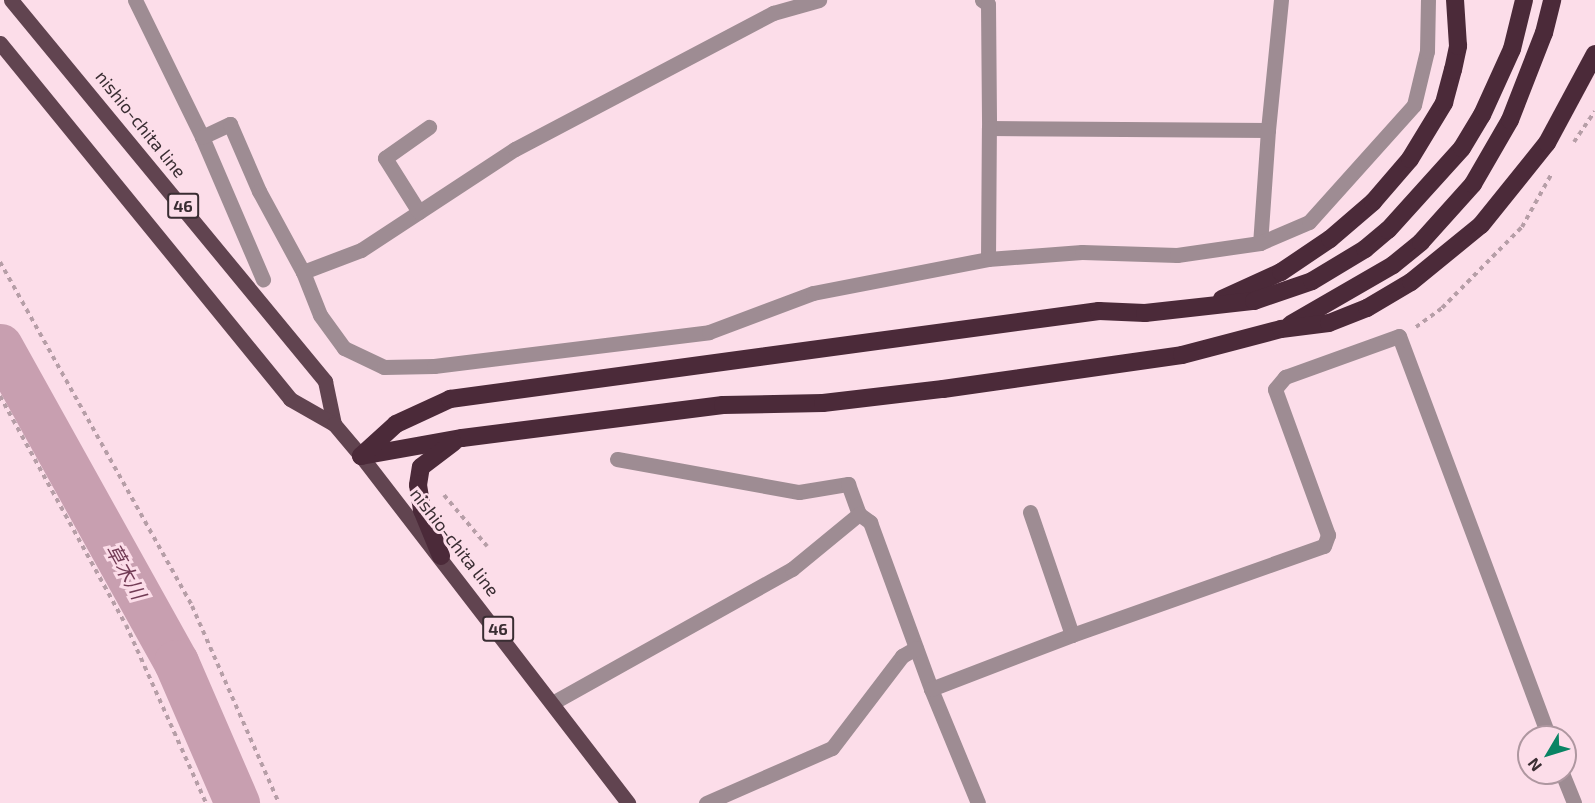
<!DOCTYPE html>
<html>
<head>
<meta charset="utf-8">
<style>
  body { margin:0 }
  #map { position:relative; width:1595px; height:803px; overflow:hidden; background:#fcdde9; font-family:"Exo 2","Noto Sans JP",sans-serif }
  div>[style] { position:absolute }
  .river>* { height:45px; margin:-22.5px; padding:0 22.5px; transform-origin:22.5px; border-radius:22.5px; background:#c89fb0 }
  .path>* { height:4px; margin-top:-2px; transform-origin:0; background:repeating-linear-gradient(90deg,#b69ea7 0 4.5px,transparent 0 9px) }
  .minor>* { height:15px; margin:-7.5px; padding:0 7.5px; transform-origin:7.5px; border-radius:7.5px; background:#9e8c93 }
  .major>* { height:15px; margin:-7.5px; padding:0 7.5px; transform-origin:7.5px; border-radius:7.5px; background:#614450 }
  .highway>* { height:18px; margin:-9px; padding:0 9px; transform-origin:9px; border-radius:9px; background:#4b2a39 }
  span { translate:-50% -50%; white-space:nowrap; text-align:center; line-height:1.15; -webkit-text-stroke:6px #fcdde9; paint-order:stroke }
  .shield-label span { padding:2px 4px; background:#fcdde9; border:2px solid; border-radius:4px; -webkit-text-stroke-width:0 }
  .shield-label { font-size:16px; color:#392d32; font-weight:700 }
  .street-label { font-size:18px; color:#392d32 }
  .water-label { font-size:20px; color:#723c55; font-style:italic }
  .north { position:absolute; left:1517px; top:725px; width:60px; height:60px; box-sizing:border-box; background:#fcdde9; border:2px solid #ae97a0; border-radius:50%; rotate:232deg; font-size:16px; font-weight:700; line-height:24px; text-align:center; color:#392d32 }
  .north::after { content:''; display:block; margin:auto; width:21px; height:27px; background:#098464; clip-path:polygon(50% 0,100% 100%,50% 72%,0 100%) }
</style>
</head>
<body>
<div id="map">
  <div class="river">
    <div style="left:0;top:346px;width:362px;rotate:60.9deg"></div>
    <div style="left:176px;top:662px;width:154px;rotate:66.6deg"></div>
  </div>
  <div class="path">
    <div style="left:1574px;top:142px;width:37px;rotate:-56deg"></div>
    <div style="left:0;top:262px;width:394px;rotate:60.8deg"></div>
    <div style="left:192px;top:606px;width:215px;rotate:66.2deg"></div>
    <div style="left:1416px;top:327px;width:32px;rotate:-36deg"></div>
    <div style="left:1442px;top:308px;width:114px;rotate:-45.4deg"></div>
    <div style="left:1522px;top:227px;width:60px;rotate:-60.9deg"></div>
    <div style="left:0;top:396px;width:261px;rotate:61.2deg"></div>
    <div style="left:126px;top:625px;width:195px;rotate:65.8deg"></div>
    <div style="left:444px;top:495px;width:67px;rotate:49.9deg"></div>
  </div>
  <div class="minor">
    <div style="left:135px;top:0;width:153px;rotate:63.9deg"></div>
    <div style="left:202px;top:137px;width:155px;rotate:66.8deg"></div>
    <div style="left:982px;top:0;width:7px;rotate:34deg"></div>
    <div style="left:988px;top:4px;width:124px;rotate:89.5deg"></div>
    <div style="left:989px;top:128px;width:279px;rotate:0.4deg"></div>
    <div style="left:1268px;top:130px;width:131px;rotate:-84.3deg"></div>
    <div style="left:1268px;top:130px;width:113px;rotate:94deg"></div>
    <div style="left:1260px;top:243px;width:53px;rotate:-23.2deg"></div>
    <div style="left:1309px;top:222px;width:157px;rotate:-48.1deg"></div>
    <div style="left:1414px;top:105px;width:56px;rotate:-76.5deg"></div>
    <div style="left:1427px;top:51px;width:51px;rotate:-88.9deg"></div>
    <div style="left:202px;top:137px;width:31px;rotate:-25deg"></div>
    <div style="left:230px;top:124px;width:73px;rotate:66.6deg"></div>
    <div style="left:259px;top:191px;width:92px;rotate:61.5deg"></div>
    <div style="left:303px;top:272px;width:62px;rotate:-20.8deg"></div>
    <div style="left:361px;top:250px;width:184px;rotate:-33.3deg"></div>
    <div style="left:515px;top:149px;width:292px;rotate:-27.8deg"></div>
    <div style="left:773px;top:13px;width:48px;rotate:-15.8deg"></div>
    <div style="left:419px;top:212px;width:64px;rotate:-122.2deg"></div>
    <div style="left:385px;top:158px;width:54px;rotate:-35.2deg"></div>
    <div style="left:988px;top:259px;width:131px;rotate:-89.6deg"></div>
    <div style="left:303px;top:272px;width:46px;rotate:68.4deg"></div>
    <div style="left:320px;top:315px;width:41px;rotate:54deg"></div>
    <div style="left:344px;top:348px;width:44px;rotate:25.4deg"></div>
    <div style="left:384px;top:367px;width:50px;rotate:-1.1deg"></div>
    <div style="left:434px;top:366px;width:277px;rotate:-7deg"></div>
    <div style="left:709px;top:332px;width:111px;rotate:-20.6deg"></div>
    <div style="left:813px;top:293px;width:178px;rotate:-11deg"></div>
    <div style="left:988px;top:259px;width:94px;rotate:-4.3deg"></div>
    <div style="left:1082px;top:252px;width:95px;rotate:1.8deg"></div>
    <div style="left:1177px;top:255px;width:84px;rotate:-8.2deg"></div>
    <div style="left:617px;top:459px;width:185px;rotate:10.3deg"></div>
    <div style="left:799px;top:492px;width:50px;rotate:-9.3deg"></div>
    <div style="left:848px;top:484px;width:32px;rotate:70deg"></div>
    <div style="left:859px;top:514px;width:14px;rotate:36deg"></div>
    <div style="left:870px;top:522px;width:178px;rotate:69.9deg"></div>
    <div style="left:931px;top:689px;width:123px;rotate:67.6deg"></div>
    <div style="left:1030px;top:512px;width:130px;rotate:71.1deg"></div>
    <div style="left:931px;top:689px;width:151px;rotate:-21deg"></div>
    <div style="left:1072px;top:635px;width:267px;rotate:-19.5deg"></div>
    <div style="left:1324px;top:546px;width:12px;rotate:-70deg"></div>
    <div style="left:1328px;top:535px;width:155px;rotate:-110deg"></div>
    <div style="left:1275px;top:389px;width:16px;rotate:-50deg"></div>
    <div style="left:1285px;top:377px;width:121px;rotate:-19.8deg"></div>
    <div style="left:1399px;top:336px;width:428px;rotate:69.5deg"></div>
    <div style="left:554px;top:702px;width:273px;rotate:-29.2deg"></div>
    <div style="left:792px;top:569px;width:87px;rotate:-39.4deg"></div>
    <div style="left:1562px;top:773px;width:32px;rotate:68deg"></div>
    <div style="left:706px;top:803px;width:137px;rotate:-23.6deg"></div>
    <div style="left:832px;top:748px;width:116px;rotate:-52.7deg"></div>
    <div style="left:902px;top:656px;width:16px;rotate:-30deg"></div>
  </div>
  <div class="major">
    <div style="left:11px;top:0;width:494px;rotate:50.5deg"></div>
    <div style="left:325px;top:381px;width:44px;rotate:78.2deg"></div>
    <div style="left:0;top:43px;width:459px;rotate:50.8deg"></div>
    <div style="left:290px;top:399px;width:51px;rotate:29.6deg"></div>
    <div style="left:334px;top:424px;width:42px;rotate:49.8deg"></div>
    <div style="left:361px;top:456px;width:438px;rotate:52.4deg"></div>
  </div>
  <div class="highway">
    <div style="left:1222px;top:299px;width:65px;rotate:-24.6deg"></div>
    <div style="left:1281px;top:272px;width:59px;rotate:-34deg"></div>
    <div style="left:1330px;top:239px;width:57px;rotate:-40.7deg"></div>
    <div style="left:1373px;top:202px;width:57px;rotate:-49.3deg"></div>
    <div style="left:1410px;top:159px;width:66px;rotate:-58.7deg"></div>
    <div style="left:1444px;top:103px;width:34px;rotate:-75deg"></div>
    <div style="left:1453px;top:70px;width:25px;rotate:-78deg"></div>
    <div style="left:1458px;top:46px;width:46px;rotate:-93.7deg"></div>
    <div style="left:1291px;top:324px;width:118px;rotate:-30deg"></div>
    <div style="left:1393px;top:265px;width:36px;rotate:-39deg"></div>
    <div style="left:1421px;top:242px;width:78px;rotate:-48.1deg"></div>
    <div style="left:1473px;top:184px;width:74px;rotate:-60deg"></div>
    <div style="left:1510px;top:120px;width:93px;rotate:-68.7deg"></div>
    <div style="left:1544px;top:33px;width:34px;rotate:-76deg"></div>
    <div style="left:361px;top:456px;width:103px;rotate:-10.1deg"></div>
    <div style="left:462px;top:438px;width:263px;rotate:-7.2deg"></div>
    <div style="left:723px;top:405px;width:100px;rotate:-1.1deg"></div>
    <div style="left:823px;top:403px;width:121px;rotate:-6.7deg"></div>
    <div style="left:943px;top:389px;width:241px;rotate:-8.1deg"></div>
    <div style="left:1182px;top:355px;width:102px;rotate:-14.7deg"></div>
    <div style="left:1281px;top:329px;width:48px;rotate:-7.1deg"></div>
    <div style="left:1329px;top:323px;width:41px;rotate:-21.5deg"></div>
    <div style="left:1367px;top:308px;width:51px;rotate:-30.6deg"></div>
    <div style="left:1411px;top:282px;width:90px;rotate:-39.2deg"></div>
    <div style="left:1481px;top:225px;width:105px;rotate:-51.2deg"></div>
    <div style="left:1547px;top:143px;width:101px;rotate:-61.7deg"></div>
    <div style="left:361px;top:456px;width:47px;rotate:-42.4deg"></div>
    <div style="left:396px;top:424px;width:60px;rotate:-24.8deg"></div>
    <div style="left:450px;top:399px;width:655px;rotate:-7.72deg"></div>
    <div style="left:1099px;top:311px;width:46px;rotate:2.5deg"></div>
    <div style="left:1145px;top:313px;width:110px;rotate:-6.3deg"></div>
    <div style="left:1254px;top:301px;width:61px;rotate:-19deg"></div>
    <div style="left:1312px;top:281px;width:62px;rotate:-31.1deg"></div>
    <div style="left:1365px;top:249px;width:30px;rotate:-40deg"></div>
    <div style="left:1388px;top:230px;width:110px;rotate:-47.9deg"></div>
    <div style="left:1462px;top:148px;width:39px;rotate:-59deg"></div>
    <div style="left:1482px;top:115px;width:72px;rotate:-65.6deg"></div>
    <div style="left:1512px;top:49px;width:50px;rotate:-76.2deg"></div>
    <div style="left:441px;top:556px;width:50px;rotate:-112.4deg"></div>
    <div style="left:422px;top:510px;width:25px;rotate:-99deg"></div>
    <div style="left:418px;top:485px;width:18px;rotate:-81deg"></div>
    <div style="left:421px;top:467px;width:40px;rotate:-37deg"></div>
  </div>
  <div class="shield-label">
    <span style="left:183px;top:206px">46</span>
    <span style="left:498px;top:629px">46</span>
  </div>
  <div class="street-label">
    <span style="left:141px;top:124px;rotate:51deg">nishio-chita line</span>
    <span style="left:455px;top:542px;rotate:52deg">nishio-chita line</span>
  </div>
  <div class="water-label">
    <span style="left:126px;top:571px;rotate:61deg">草木川</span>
  </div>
  <div class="north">N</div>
</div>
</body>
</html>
